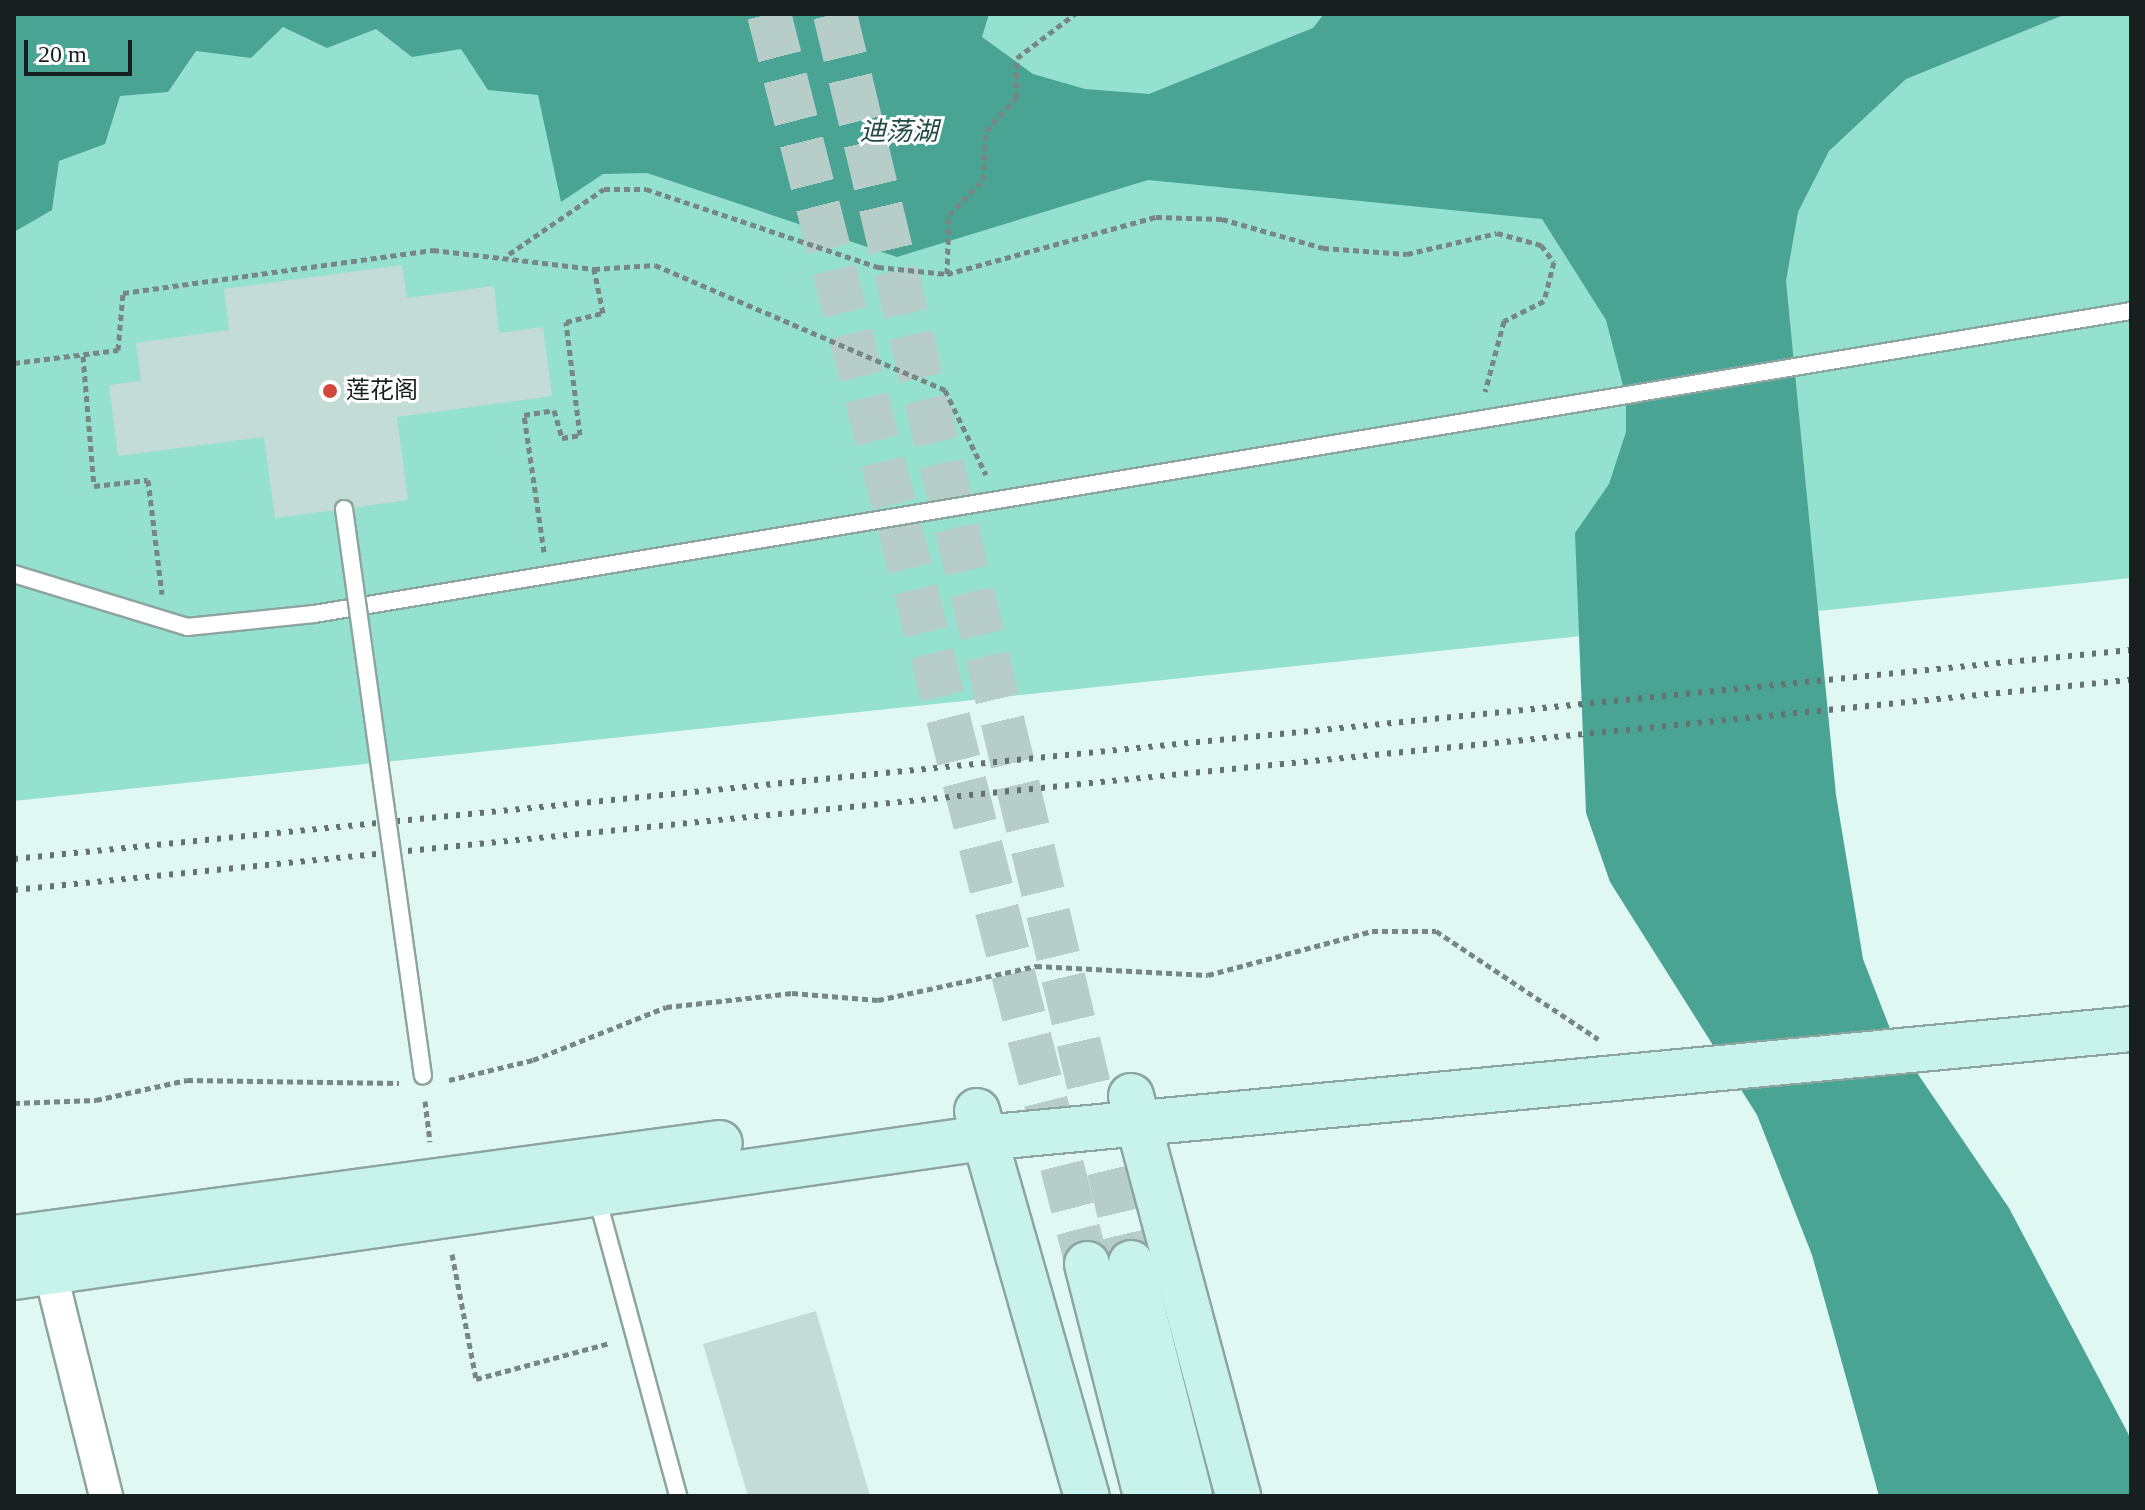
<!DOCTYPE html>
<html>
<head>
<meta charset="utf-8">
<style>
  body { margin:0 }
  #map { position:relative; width:2145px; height:1510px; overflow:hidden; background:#dff8f2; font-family:"Times New Roman","Noto Sans SC",serif }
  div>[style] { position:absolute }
  .green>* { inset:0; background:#94e1cf }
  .water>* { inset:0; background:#4aa493 }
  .building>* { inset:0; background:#c3dcd5 }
  .secondary-tunnel>* { height:44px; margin-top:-22px; transform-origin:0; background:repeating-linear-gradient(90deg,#b7cdc8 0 44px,transparent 0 66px) }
  .path>* { height:5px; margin-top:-2.5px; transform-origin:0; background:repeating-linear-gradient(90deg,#778783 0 6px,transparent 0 10px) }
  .roads { filter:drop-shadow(2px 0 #8da59f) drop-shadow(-2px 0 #8da59f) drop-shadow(0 2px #8da59f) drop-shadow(0 -2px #8da59f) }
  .service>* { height:16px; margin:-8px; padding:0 8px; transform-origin:8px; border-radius:8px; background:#fff }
  .minor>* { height:32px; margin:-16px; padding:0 16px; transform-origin:16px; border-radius:16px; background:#fff }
  .secondary>* { height:44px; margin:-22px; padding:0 22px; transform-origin:22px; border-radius:22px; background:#c8f3ec }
  .rail>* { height:6px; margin-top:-3px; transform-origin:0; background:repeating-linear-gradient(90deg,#647370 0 4px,transparent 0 12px) }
  .bridges { filter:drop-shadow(2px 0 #8da59f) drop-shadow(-2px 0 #8da59f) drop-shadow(0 2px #8da59f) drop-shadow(0 -2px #8da59f) }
  .service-bridge>* { height:16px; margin:-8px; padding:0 8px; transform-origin:8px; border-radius:8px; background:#fff }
  .dots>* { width:22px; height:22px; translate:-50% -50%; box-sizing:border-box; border:4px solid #fff; border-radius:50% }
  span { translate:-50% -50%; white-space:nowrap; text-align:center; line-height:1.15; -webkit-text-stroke:6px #fff; paint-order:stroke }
  .poi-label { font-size:24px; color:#17201e }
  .left { translate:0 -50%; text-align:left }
  .water-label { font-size:26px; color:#224a42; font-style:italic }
  .frame { position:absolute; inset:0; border:16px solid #17201e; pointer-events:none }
  .scale { position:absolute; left:24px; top:40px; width:108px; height:36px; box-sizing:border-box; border:4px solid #17201e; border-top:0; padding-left:10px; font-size:24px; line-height:28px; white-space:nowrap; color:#17201e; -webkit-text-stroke:6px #fff; paint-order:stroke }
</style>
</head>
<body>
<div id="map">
  <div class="green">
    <div style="clip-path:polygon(14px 14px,2131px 14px,2131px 578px,14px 801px)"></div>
  </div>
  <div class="water">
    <div style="clip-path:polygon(14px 14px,989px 14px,982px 37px,1033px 74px,1085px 89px,1149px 94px,1313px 28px,1324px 14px,2066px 14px,1906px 79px,1829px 151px,1798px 212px,1786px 281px,1836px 795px,1863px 959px,1894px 1039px,2009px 1208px,2131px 1439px,2131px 1496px,1879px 1496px,1812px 1255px,1757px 1115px,1610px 882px,1586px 813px,1575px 533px,1609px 484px,1626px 432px,1626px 397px,1606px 320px,1542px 219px,1148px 180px,897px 257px,647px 173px,603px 174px,561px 202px,538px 95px,488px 90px,461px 49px,412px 57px,376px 29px,327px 48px,283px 27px,251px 58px,196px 51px,168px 92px,120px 96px,105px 144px,59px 161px,52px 210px,14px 232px)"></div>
  </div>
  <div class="building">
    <div style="clip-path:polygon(402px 265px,407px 298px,494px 286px,499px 333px,543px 327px,552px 396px,397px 417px,408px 500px,344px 509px,275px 518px,264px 437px,118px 456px,109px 385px,141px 381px,136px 343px,229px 330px,224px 289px)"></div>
    <div style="clip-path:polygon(816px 1311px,870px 1496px,748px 1496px,703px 1344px)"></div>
  </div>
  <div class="secondary-tunnel">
    <div style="left:769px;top:14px;width:1290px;rotate:75.73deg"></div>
    <div style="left:835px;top:14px;width:1284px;rotate:76.67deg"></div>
  </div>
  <div class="path">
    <div style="left:509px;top:254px;width:115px;rotate:-34.4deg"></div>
    <div style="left:604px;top:189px;width:42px"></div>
    <div style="left:646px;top:189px;width:245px;rotate:18.6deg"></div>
    <div style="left:878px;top:267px;width:69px;rotate:5.8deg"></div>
    <div style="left:947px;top:274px;width:217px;rotate:-15.3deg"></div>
    <div style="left:1156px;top:217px;width:66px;rotate:1.7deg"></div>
    <div style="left:1222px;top:219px;width:105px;rotate:16deg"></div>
    <div style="left:1323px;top:248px;width:84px;rotate:4.1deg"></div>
    <div style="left:1407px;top:254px;width:92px;rotate:-13.1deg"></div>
    <div style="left:1497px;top:233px;width:46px;rotate:15.3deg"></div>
    <div style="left:1541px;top:245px;width:21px;rotate:53deg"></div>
    <div style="left:1554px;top:262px;width:40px;rotate:104.4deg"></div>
    <div style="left:1544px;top:301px;width:45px;rotate:153.4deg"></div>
    <div style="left:1504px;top:321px;width:73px;rotate:105deg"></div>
    <div style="left:947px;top:274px;width:59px;rotate:-88.1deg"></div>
    <div style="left:949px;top:215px;width:49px;rotate:-45.8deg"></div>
    <div style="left:983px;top:180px;width:49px;rotate:-86.5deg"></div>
    <div style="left:986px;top:131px;width:45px;rotate:-47.7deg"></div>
    <div style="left:1016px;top:98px;width:40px;rotate:-88.6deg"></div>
    <div style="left:1017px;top:58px;width:73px;rotate:-37.2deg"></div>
    <div style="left:83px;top:356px;width:130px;rotate:85.2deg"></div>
    <div style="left:94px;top:486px;width:54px;rotate:-6.3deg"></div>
    <div style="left:148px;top:480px;width:115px;rotate:83deg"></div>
    <div style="left:14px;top:363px;width:105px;rotate:-7.1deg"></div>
    <div style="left:118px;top:350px;width:57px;rotate:-85deg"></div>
    <div style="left:123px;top:293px;width:313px;rotate:-7.9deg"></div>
    <div style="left:433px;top:250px;width:162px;rotate:6.7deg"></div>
    <div style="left:594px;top:269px;width:61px;rotate:-3.8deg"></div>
    <div style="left:655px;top:265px;width:316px;rotate:23.3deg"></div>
    <div style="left:945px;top:390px;width:94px;rotate:64.2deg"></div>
    <div style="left:544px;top:552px;width:138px;rotate:-98.3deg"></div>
    <div style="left:524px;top:415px;width:30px;rotate:-9deg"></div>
    <div style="left:554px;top:410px;width:29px;rotate:74deg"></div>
    <div style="left:562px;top:438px;width:18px;rotate:-9deg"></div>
    <div style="left:580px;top:435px;width:114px;rotate:-97.1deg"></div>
    <div style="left:566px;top:322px;width:38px;rotate:-14deg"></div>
    <div style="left:603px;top:313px;width:45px;rotate:-101.6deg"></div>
    <div style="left:449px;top:1080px;width:86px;rotate:-13.4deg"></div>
    <div style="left:533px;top:1060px;width:143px;rotate:-21.7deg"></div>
    <div style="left:666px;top:1007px;width:127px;rotate:-6.3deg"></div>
    <div style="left:792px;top:993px;width:86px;rotate:4.7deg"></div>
    <div style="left:878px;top:1000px;width:162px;rotate:-12.1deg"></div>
    <div style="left:1036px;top:966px;width:172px;rotate:3deg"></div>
    <div style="left:1208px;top:975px;width:170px;rotate:-15deg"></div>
    <div style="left:1372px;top:931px;width:64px"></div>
    <div style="left:1436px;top:931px;width:195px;rotate:33.7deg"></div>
    <div style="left:425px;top:1101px;width:41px;rotate:83deg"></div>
    <div style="left:14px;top:1103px;width:82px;rotate:-2.1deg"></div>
    <div style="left:96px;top:1100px;width:93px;rotate:-12.4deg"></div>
    <div style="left:187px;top:1080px;width:212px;rotate:0.8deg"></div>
    <div style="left:452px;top:1254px;width:127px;rotate:79.1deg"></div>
    <div style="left:476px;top:1379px;width:138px;rotate:-15.1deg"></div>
  </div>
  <div class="roads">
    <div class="service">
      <div style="left:14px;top:574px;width:181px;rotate:17deg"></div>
      <div style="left:187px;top:627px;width:128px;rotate:-5.8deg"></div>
      <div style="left:314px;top:614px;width:1842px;rotate:-9.47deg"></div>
      <div style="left:597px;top:1197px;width:310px;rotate:74.8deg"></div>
    </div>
    <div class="minor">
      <div style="left:45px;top:1251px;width:252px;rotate:76deg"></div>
    </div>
    <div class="secondary">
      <div style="left:1131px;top:1096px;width:414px;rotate:75deg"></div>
      <div style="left:977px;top:1111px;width:400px;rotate:74.1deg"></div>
      <div style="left:14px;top:1238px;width:712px;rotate:-7.66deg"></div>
      <div style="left:1131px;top:1263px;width:240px;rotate:75.8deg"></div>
      <div style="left:1087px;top:1264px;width:239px;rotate:75.7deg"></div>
      <div style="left:14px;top:1277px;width:979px;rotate:-8.16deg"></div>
      <div style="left:983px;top:1138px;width:1153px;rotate:-5.42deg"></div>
    </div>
  </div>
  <div class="rail">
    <div style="left:14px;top:859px;width:2127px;rotate:-5.64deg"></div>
    <div style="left:14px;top:890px;width:2127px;rotate:-5.67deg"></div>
  </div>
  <div class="bridges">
    <div class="service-bridge">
      <div style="left:344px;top:509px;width:572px;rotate:82.07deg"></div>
    </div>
  </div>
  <div class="dots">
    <div style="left:330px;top:391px;background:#d4473b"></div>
  </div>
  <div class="poi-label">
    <span class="left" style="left:346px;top:391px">莲花阁</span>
  </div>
  <div class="water-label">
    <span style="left:899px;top:132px">迪荡湖</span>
  </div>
  <div class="frame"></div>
  <div class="scale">20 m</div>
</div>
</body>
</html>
